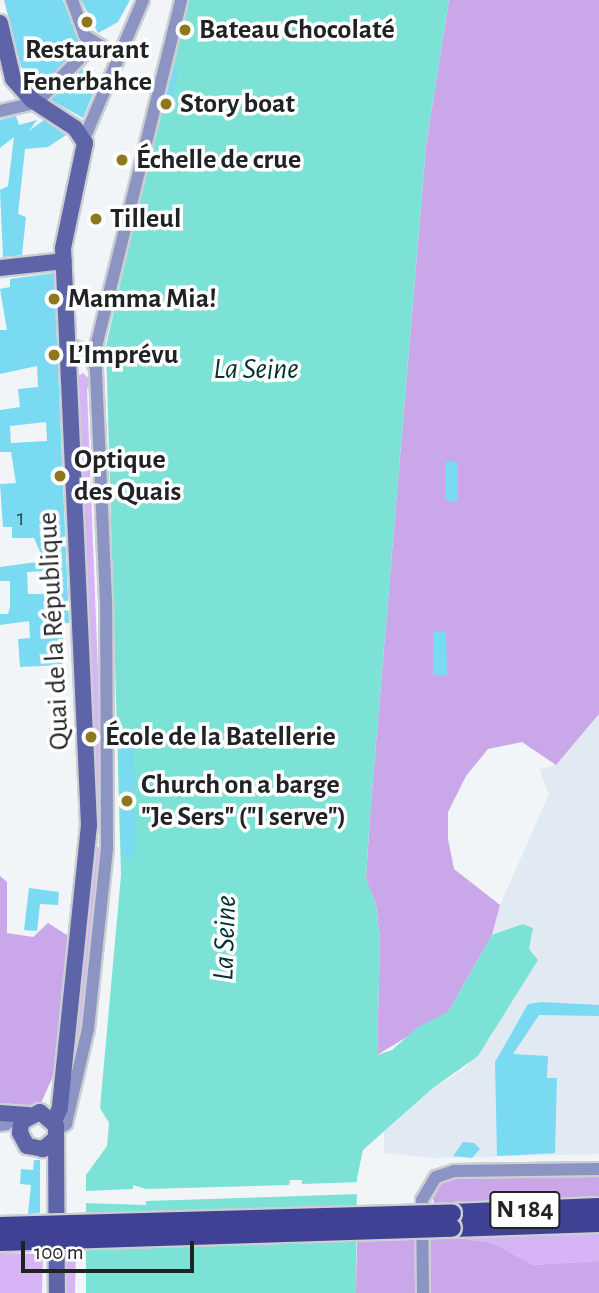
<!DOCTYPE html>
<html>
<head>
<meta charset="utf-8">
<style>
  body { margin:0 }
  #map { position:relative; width:599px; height:1293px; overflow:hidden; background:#f1f5f8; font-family:"Alegreya Sans",sans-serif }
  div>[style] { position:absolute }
  .built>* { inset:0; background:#e1eaf3 }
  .green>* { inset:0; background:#d6b4f5 }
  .forest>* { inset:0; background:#c9a7e8 }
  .water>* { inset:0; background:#7de2d6 }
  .pier>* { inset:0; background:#f1f5f8 }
  .building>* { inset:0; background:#79daf2 }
  .roads { filter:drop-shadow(2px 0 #cccfd2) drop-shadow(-2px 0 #cccfd2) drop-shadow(0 2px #cccfd2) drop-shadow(0 -2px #cccfd2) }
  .street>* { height:12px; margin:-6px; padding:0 6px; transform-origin:6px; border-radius:6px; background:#8c94c3 }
  .secondary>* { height:16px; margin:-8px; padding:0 8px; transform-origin:8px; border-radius:8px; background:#5d64a8 }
  .primary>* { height:18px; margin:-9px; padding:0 9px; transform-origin:9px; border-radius:9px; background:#3e4194 }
  .bridges { filter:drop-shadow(2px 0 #cccfd2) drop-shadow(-2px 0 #cccfd2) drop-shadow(0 2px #cccfd2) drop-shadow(0 -2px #cccfd2) }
  .primary-bridge>* { height:18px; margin:-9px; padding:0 9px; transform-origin:9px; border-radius:9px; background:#3e4194 }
  .dots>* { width:19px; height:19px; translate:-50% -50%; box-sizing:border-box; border:4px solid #fff; border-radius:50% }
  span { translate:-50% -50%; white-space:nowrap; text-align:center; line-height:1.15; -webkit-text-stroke:7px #fff; paint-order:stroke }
  .number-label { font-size:24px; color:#375058 }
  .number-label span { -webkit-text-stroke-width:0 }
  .shield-label span { padding:2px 5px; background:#fff; border:2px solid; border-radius:5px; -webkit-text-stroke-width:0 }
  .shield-label { font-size:26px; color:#212224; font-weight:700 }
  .poi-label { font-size:28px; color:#212224; font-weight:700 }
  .left { translate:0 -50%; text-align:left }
  .street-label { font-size:28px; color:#212224 }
  .water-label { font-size:30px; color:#00332e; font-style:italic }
  .scale { position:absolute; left:21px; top:1241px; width:173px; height:32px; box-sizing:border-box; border:4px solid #212224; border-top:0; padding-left:9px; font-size:21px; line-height:24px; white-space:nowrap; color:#212224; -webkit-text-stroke:5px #fff; paint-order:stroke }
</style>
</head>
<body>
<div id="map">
  <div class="built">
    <div style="clip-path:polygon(599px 714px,599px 1154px,434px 1158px,384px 1153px,384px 1132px,433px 1088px,464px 1069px,492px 1036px,533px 934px,523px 924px,492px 935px,500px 905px,549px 794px,539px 769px,556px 765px)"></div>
  </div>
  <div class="green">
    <div style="clip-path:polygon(83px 373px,92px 381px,87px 389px,104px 825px,98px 828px,76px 377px)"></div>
    <div style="clip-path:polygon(97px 847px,102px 848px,86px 1028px,69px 1090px)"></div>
    <div style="clip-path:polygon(599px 1231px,599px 1261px,533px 1265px,493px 1243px,452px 1237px)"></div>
    <div style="clip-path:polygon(64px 1249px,76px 1249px,75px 1293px,65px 1293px)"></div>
    <div style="clip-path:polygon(0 1253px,43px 1254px,42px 1293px,0 1293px)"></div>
  </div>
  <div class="forest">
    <div style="clip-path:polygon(449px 0,599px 0,599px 714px,556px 765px,522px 742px,488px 749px,466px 776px,448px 812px,448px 839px,454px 869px,500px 905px,492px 935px,448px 1012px,377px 1055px,380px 939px,376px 905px,366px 880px,370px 815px,426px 145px)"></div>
    <div style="clip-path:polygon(0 876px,7px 882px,7px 933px,33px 937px,48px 923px,70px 937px,54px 1074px,41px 1103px,24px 1106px,0 1104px)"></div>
    <div style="clip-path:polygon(599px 1170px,599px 1200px,434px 1203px,433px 1199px,436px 1187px,449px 1177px)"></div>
    <div style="clip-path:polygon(452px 1237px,493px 1243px,533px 1265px,599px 1261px,599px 1293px,356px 1293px,357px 1241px)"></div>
  </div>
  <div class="water">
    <div style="clip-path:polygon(185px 0,449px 0,426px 145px,370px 815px,366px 879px,376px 905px,380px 940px,377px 1055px,392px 1050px,418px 1027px,448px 1012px,492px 935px,523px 924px,533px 928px,529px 949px,538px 960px,478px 1056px,433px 1088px,363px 1150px,357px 1178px,356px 1293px,86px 1293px,86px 1175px,107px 1146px,109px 1123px,100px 1108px,121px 875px,106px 346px)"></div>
  </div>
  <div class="pier">
    <div style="clip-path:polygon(290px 1180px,302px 1180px,302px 1184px,361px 1182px,361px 1194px,146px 1201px,146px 1205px,83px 1203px,83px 1191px,133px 1189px,133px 1185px,146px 1189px,289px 1185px)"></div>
  </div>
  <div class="building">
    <div style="clip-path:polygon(4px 0,63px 0,80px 46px,37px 90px,21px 66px)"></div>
    <div style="clip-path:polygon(81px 0,130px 0,118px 22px,98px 33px)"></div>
    <div style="clip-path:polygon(85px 66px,93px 94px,83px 118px,51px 100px)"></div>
    <div style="clip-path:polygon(174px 67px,178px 73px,171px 100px,166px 99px)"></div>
    <div style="clip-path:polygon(16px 116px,19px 125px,37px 120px,29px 131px,44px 120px,66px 135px,48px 147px,25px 149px,18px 214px,26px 217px,22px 255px,3px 257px,0 190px,8px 186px,14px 137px,0 148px,0 120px)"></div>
    <div style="clip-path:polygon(evenodd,54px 273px,69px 623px,64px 623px,62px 665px,20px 667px,18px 639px,30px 638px,29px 621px,0 625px,0 614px,8px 614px,10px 607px,10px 581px,0 581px,0 567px,44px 561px,34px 538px,12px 538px,12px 527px,3px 527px,0 484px,16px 483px,11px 452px,0 452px,0 410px,20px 407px,18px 389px,38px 387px,37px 366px,0 374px,0 330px,7px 330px,0 289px,10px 287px,10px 279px,54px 273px,46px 422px,47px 441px,11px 443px,10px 426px,46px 422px,54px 273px,48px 571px,46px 594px,28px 594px,27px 572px,48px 571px)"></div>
    <div style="clip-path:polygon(445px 462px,458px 462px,458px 501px,445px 501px)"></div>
    <div style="clip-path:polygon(433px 632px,446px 632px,447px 675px,433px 676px)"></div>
    <div style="clip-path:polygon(124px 739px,133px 752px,136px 849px,130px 862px,122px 852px,119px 754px)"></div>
    <div style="clip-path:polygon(29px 888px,59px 892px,58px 905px,40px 904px,37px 931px,24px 930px)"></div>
    <div style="clip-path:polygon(541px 1002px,599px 1005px,599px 1016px,539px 1015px,513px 1054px,548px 1056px,547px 1078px,557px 1078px,555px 1153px,497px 1156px,495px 1062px,528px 1004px)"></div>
    <div style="clip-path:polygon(463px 1142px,474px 1143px,480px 1149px,472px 1158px,453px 1156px)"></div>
    <div style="clip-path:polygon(34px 1160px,40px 1160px,40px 1213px,28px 1214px,31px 1185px,20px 1184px,21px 1169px,33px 1170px)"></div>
  </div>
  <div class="roads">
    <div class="street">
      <div style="left:72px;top:0;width:38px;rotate:70deg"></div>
      <div style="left:85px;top:36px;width:40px;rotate:32deg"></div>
      <div style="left:0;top:111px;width:37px;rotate:-13deg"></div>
      <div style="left:36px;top:103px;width:81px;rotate:-45.5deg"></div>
      <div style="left:84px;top:139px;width:151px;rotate:-67deg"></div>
      <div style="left:93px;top:359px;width:370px;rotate:-76.2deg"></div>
      <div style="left:0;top:1125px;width:7px;rotate:-8deg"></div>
      <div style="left:57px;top:1130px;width:11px;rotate:-34deg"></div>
      <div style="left:66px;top:1124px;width:98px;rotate:-77deg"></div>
      <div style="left:88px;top:1029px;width:181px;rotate:-84deg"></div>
      <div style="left:107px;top:849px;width:248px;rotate:-90.2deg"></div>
      <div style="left:106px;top:601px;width:233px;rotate:-92.5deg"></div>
      <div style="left:96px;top:368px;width:19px;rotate:-118deg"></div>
      <div style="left:87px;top:351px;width:20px;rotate:-162deg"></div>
      <div style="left:423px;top:1293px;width:93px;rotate:-90.6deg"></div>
      <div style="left:422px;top:1200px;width:27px;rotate:-59deg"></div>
      <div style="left:436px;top:1177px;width:19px;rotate:-18deg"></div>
      <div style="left:454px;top:1171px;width:145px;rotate:-0.8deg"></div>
    </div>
    <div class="secondary">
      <div style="left:0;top:23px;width:57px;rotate:76.9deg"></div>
      <div style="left:13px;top:79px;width:28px;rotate:48deg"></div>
      <div style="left:32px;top:100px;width:51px;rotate:33.1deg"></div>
      <div style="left:75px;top:128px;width:18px;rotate:56deg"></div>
      <div style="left:85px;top:143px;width:107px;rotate:101.8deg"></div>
      <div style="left:63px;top:248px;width:578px;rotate:87.42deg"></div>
      <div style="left:89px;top:825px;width:284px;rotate:95.9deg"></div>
      <div style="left:60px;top:1108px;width:14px;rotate:115deg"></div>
      <div style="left:0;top:268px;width:64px;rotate:-6.2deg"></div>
      <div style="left:0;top:1113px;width:28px;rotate:4deg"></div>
      <div style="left:55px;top:1139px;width:16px;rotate:140deg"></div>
      <div style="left:43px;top:1149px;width:16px;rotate:-169deg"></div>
      <div style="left:27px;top:1146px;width:15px;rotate:-118deg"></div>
      <div style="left:20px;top:1133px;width:11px;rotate:-85deg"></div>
      <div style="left:21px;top:1122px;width:21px;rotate:-28deg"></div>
      <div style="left:40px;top:1112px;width:21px;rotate:41deg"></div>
      <div style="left:56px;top:1126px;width:167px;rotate:89.7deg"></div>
    </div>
    <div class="primary">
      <div style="left:452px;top:1213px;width:147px;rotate:-2.3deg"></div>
      <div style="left:452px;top:1228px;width:147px;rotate:-1.9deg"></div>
    </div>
  </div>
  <div class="bridges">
    <div class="primary-bridge">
      <div style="left:0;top:1226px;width:452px;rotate:-1.6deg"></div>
      <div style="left:0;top:1242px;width:452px;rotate:-1.8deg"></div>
    </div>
  </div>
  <div class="dots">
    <div style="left:87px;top:22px;background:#8f771c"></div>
    <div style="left:185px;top:30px;background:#8f771c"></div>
    <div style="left:166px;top:104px;background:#8f771c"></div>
    <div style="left:122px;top:160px;background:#8f771c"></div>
    <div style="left:96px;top:219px;background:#8f771c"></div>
    <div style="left:54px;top:299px;background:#8f771c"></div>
    <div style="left:54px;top:355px;background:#8f771c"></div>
    <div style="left:60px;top:476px;background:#8f771c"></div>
    <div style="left:91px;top:737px;background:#8f771c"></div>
    <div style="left:127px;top:801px;background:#8f771c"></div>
  </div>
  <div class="number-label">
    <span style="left:21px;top:519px">1</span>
  </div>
  <div class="shield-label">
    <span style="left:525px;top:1210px">N 184</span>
  </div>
  <div class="poi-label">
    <span class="left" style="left:199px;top:30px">Bateau Chocolaté</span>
    <span style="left:87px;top:66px">Restaurant<br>Fenerbahce</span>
    <span class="left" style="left:180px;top:104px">Story boat</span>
    <span class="left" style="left:136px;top:160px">Échelle de crue</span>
    <span class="left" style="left:110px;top:219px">Tilleul</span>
    <span class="left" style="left:68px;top:299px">Mamma Mia!</span>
    <span class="left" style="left:68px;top:355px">L’Imprévu</span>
    <span class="left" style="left:74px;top:476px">Optique<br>des Quais</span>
    <span class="left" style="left:105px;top:737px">École de la Batellerie</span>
    <span class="left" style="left:141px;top:801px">Church on a barge<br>"Je Sers" ("I serve")</span>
  </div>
  <div class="street-label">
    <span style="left:54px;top:631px;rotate:-93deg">Quai de la République</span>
  </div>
  <div class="water-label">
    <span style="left:256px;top:369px">La Seine</span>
    <span style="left:225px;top:938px;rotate:-88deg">La Seine</span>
  </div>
  <div class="scale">100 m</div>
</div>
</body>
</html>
